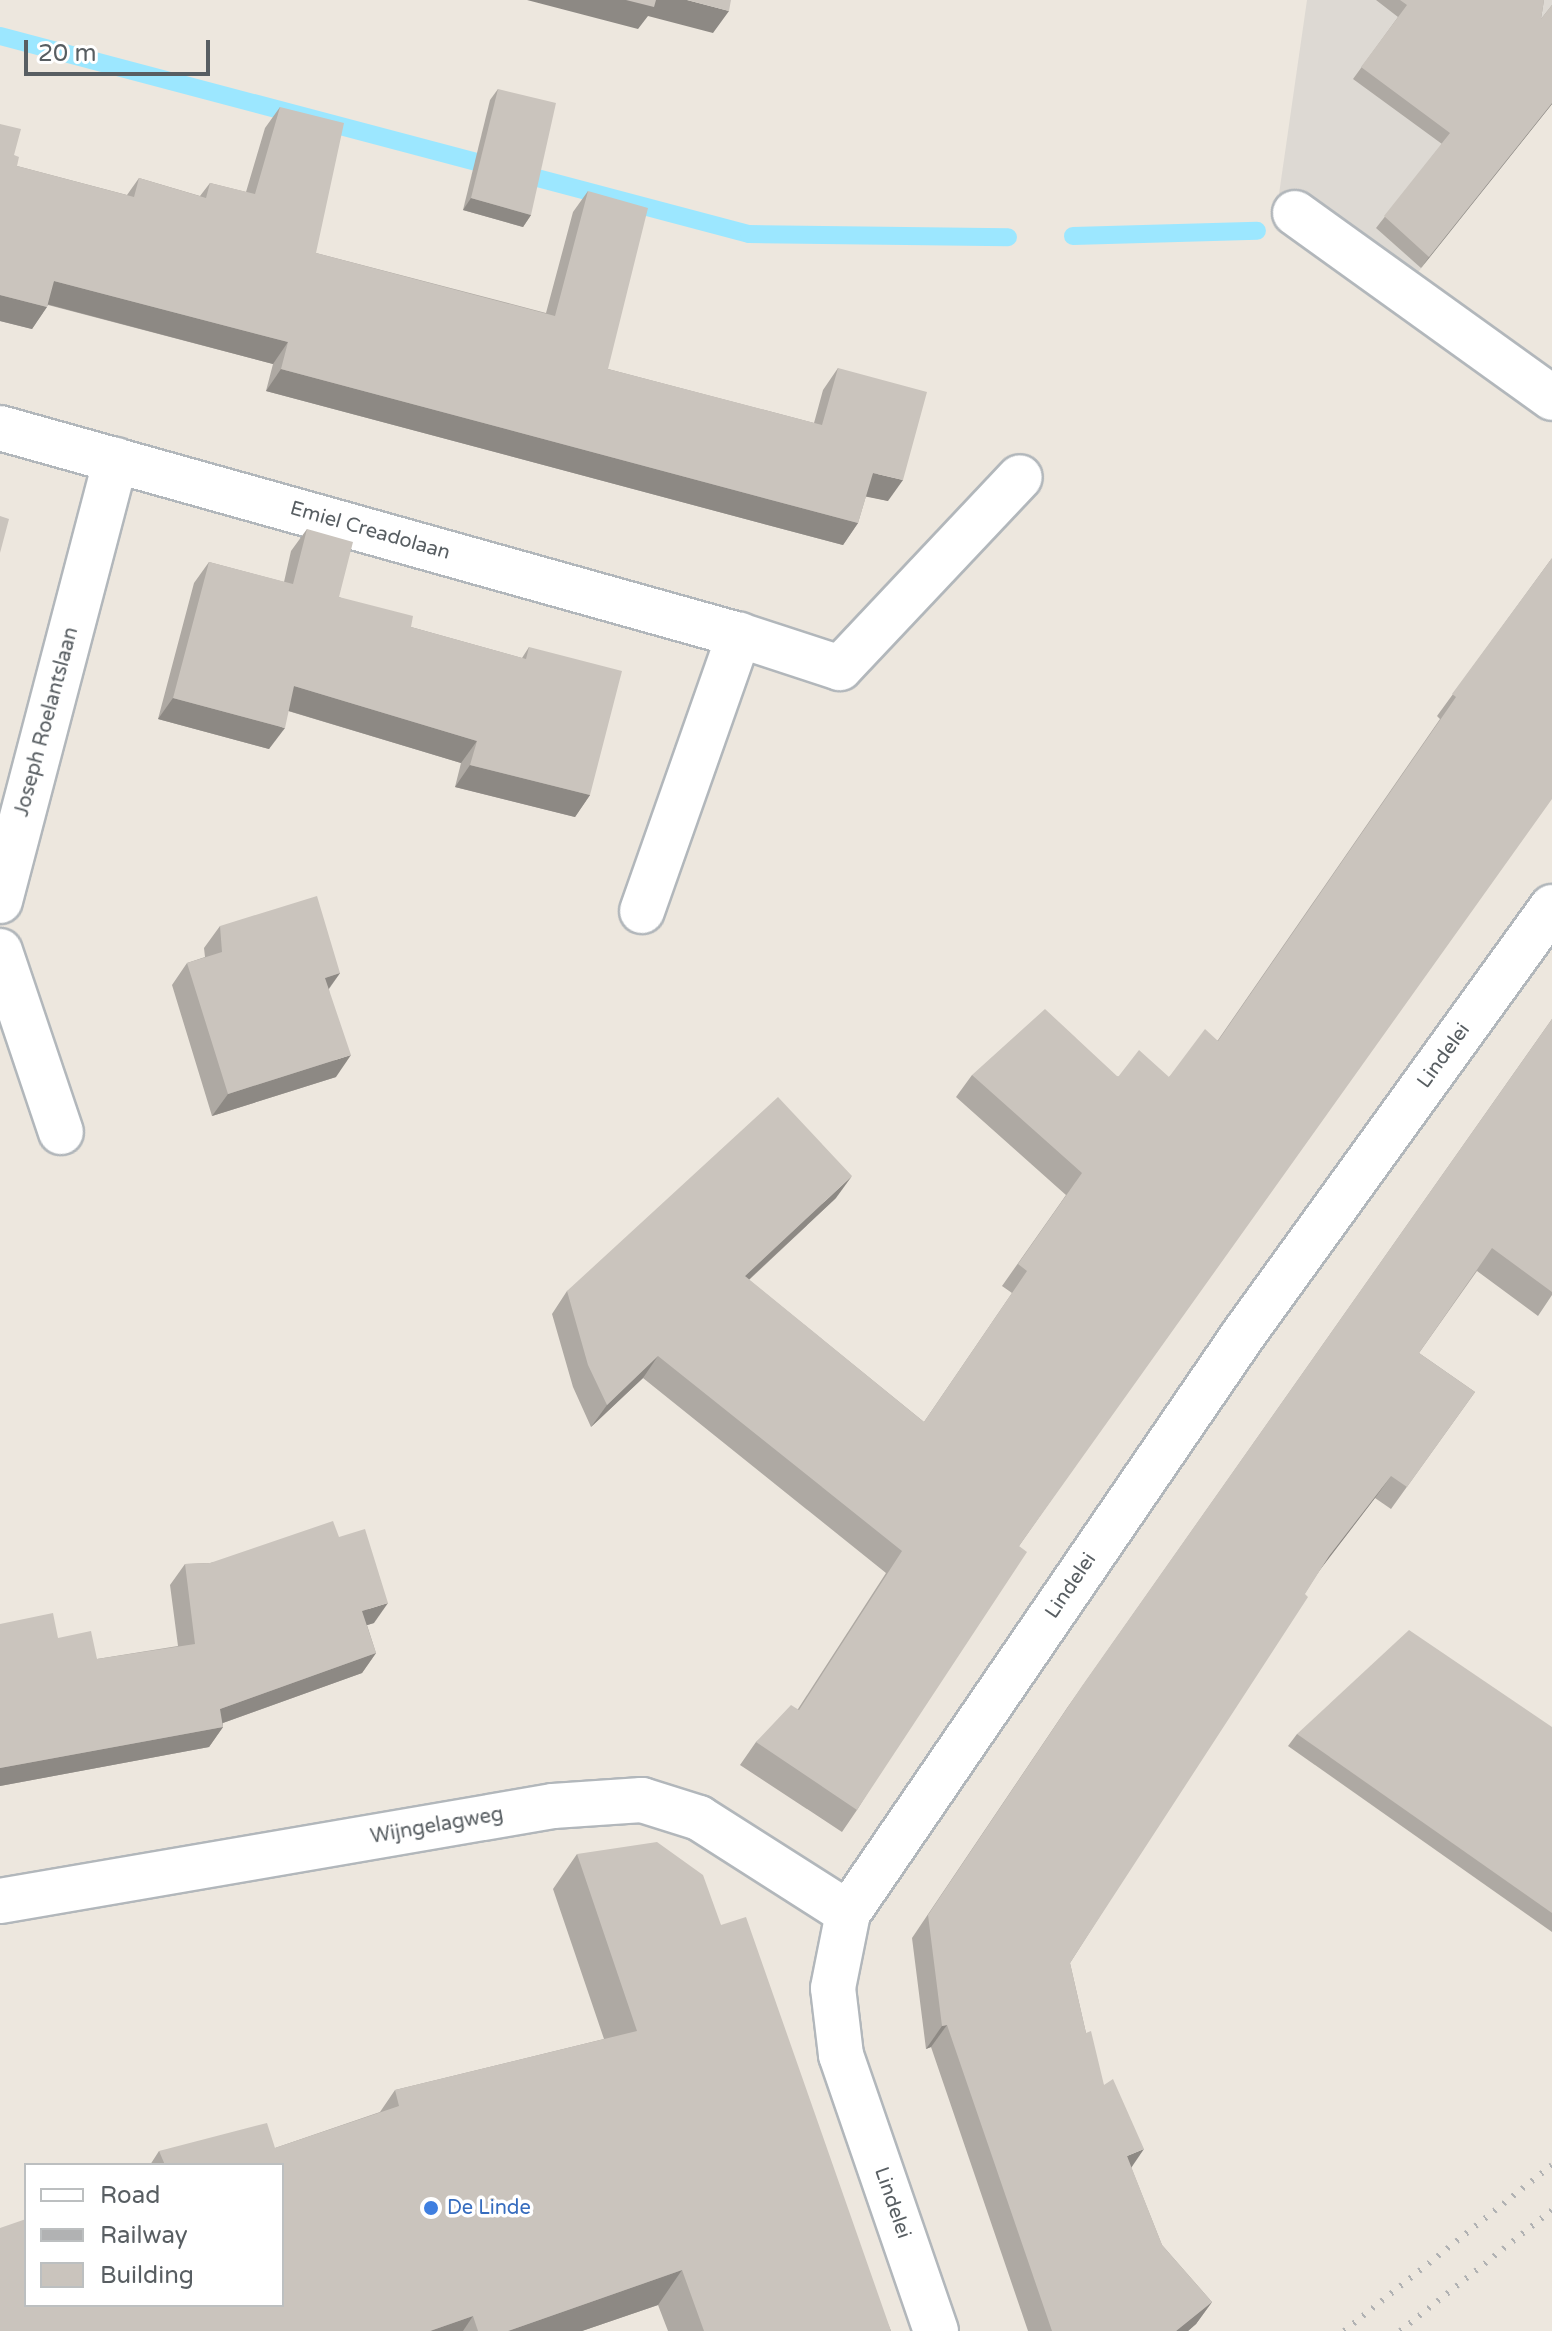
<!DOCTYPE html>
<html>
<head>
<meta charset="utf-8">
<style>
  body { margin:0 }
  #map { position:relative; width:1552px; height:2331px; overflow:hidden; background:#ede7de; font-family:"Varela Round",sans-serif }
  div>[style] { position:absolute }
  .industrial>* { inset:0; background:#ddd9d3 }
  .stream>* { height:18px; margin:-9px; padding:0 9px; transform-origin:9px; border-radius:9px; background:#9ce7ff }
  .roads { filter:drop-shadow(2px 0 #b2b7bb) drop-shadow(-2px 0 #b2b7bb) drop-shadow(0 2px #b2b7bb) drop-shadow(0 -2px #b2b7bb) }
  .minor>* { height:44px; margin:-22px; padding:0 22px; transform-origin:22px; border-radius:22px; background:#fff }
  .rail>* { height:6px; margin-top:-3px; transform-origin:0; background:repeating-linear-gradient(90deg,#b1b2b3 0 2px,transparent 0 12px) }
  .wall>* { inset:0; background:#aea9a3 }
  .shaded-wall>* { inset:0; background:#8d8984 }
  .building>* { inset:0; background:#cac4bd }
  .dots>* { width:22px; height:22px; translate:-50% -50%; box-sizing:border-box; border:4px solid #fff; border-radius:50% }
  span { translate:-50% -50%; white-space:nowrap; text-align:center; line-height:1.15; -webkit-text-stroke:7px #fff; paint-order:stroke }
  .street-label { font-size:20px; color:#585e62 }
  .shop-label { font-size:20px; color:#366cbe }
  .left { translate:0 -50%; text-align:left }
  .legend { position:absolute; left:24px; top:2163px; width:260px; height:144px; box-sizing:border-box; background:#fff; border:2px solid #bcbfc0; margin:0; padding:10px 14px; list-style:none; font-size:24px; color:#585e62 }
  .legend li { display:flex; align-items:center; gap:16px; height:40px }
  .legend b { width:40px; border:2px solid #bcbfc0 }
  .scale { position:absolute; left:24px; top:40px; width:186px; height:36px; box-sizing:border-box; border:4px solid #585e62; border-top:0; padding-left:10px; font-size:24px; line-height:28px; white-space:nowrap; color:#585e62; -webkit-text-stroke:6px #fff; paint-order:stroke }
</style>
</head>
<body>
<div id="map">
  <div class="industrial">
    <div style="clip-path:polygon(1307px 0,1552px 0,1552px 104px,1404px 290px,1276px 215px)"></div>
  </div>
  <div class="stream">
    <div style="left:0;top:36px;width:775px;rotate:14.81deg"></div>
    <div style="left:749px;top:234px;width:259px;rotate:0.7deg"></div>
    <div style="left:1073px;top:236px;width:184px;rotate:-1.6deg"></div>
  </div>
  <div class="roads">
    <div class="minor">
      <div style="left:1295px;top:213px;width:317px;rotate:35.7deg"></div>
      <div style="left:0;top:428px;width:767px;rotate:15.65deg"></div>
      <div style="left:739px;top:635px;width:106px;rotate:18.1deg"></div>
      <div style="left:840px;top:668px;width:262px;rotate:-46.7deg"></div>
      <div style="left:0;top:901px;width:456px;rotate:-75.3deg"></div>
      <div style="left:642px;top:911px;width:293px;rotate:-70.6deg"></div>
      <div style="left:0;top:951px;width:191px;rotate:71.4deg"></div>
      <div style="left:0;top:1901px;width:561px;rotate:-9.75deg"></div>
      <div style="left:553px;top:1806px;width:89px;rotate:-3.9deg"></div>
      <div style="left:642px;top:1800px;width:60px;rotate:17.5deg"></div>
      <div style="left:699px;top:1818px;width:177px;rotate:32.5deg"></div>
      <div style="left:936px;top:2331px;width:292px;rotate:-109deg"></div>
      <div style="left:841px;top:2055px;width:67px;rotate:-96.8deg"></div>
      <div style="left:833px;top:1988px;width:76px;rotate:-78.7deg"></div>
      <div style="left:848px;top:1913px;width:700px;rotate:-55.65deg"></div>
      <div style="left:1243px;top:1335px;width:528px;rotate:-54.17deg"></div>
    </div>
  </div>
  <div class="rail">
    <div style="left:1344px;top:2331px;width:266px;rotate:-38.6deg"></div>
    <div style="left:1400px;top:2331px;width:194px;rotate:-38.5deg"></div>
  </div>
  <div class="wall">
    <div style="clip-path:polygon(1376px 0,1544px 0,1541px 19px,1552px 5px,1552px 104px,1421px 268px,1376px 228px,1442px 144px,1353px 79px,1398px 17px)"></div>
    <div style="clip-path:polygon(498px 89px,531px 215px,523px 227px,463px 210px,490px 100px)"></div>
    <div style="clip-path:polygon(280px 107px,316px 253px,546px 313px,573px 212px,588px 191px,608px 369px,814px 423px,823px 390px,838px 368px,888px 501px,866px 496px,858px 523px,843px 545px,266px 391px,273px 364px,48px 305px,32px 329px,0 321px,0 124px,14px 155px,17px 166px,127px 195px,139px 178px,200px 196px,210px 183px,246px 192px,265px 128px)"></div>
    <div style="clip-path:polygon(307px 529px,339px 597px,411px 627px,522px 658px,529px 647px,590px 795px,575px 817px,455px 787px,461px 763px,288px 711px,269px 749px,158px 719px,194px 583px,209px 562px,284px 582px,291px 551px)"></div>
    <div style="clip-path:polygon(1552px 558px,1058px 1490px,1019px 1546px,857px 1810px,842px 1832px,740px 1765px,756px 1742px,798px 1709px,886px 1573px,643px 1378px,591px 1427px,573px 1387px,552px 1314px,567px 1291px,836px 1198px,749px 1280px,924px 1422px,1012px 1293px,1002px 1286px,1066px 1195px,956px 1097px,972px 1075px,1169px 1077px,1218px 1040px,1440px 719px,1437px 716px)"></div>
    <div style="clip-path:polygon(220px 926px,340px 973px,329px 989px,336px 1077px,212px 1116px,172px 985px,187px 963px,205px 957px,204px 948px)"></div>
    <div style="clip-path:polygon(1552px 1019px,1552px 1295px,1538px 1316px,1477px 1271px,1419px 1353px,1475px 1392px,1391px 1509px,1375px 1498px,1321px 1568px,1070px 1963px,1086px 2033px,1131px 2167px,1162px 2245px,1212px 2302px,1196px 2324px,1188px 2331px,1028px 2331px,931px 2047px,926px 2049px,912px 1938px,1067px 1708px)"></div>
    <div style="clip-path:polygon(339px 1537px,374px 1623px,367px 1625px,376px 1653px,362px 1673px,223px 1723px,223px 1727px,209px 1747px,0 1786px,0 1624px,58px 1638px,97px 1659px,178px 1646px,170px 1585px,185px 1564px,210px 1563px)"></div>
    <div style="clip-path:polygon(1552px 1727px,1552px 1932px,1288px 1746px,1297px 1734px)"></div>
    <div style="clip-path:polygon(577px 1854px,721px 1925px,891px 2331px,668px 2331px,658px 2305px,582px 2331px,0 2331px,282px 2165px,150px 2165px,159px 2151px,275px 2148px,380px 2112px,395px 2090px,604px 2039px,553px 1889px)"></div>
  </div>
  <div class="shaded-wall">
    <div style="clip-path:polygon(527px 0,687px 0,729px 11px,713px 33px,648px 16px,638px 29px)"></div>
    <div style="clip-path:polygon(1552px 103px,1552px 104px,1421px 268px,1429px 257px)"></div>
    <div style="clip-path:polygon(471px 198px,531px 215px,523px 227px,463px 210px)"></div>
    <div style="clip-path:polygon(54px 281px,288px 342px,273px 364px,39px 302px)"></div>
    <div style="clip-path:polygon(0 295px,47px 307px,32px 329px,0 321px)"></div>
    <div style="clip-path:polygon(281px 369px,858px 523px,843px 545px,266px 391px)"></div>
    <div style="clip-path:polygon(873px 473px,903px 480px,888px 501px,858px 495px)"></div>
    <div style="clip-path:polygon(294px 686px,477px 741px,461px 763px,279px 708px)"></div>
    <div style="clip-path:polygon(173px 698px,285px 728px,269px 749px,158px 719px)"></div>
    <div style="clip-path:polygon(470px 765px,590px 795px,575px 817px,455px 787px)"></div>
    <div style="clip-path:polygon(340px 973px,324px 995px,325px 978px)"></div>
    <div style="clip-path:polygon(351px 1055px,336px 1077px,212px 1116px,228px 1094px)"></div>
    <div style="clip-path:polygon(852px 1176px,836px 1198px,729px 1298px,745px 1276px)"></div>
    <div style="clip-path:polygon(658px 1356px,643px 1378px,591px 1427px,607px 1405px)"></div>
    <div style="clip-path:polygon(1391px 1476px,1375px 1498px,1313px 1579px,1329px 1556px)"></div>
    <div style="clip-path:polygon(388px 1603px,374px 1623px,348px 1631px,362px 1611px)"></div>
    <div style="clip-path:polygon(376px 1653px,362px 1673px,206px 1729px,220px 1709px)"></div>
    <div style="clip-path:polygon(223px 1727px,209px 1747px,0 1786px,0 1768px)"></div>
    <div style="clip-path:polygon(947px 2025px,931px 2047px,926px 2049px,942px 2026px)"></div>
    <div style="clip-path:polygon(1144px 2149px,1129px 2171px,1127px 2156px)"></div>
    <div style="clip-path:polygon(682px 2270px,658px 2305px,582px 2331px,508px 2331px)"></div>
    <div style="clip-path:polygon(1212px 2302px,1196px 2324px,1188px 2331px,1176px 2331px)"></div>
    <div style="clip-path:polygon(473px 2316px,463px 2331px,430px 2331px)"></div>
  </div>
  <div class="building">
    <div style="clip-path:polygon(626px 0,656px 0,654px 7px)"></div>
    <div style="clip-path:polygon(687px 0,731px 0,729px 11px)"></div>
    <div style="clip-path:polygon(1400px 0,1544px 0,1541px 19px,1552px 5px,1552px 103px,1429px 257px,1384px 216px,1450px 133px,1361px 67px,1407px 5px)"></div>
    <div style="clip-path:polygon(498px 89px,556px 103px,531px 215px,471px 198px)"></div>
    <div style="clip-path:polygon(280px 107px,344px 123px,316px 253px,555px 316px,588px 191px,648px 208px,608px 369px,822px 425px,838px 368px,927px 392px,903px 480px,873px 473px,858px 523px,281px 369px,288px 342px,54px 281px,47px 307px,0 295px,0 124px,21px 129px,14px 155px,19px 157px,17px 166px,134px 197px,139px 178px,206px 198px,210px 183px,255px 194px)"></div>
    <div style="clip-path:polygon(0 516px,9px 519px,0 553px)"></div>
    <div style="clip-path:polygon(307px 529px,353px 542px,339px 597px,413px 616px,411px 627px,526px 659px,529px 647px,622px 671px,590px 795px,470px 765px,477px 741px,294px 686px,285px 728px,173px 698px,209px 562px,293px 584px)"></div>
    <div style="clip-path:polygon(1552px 558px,1552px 799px,1019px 1546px,1027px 1552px,857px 1810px,756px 1742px,791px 1705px,799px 1710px,902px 1551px,658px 1356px,607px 1405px,588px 1365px,567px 1291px,778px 1097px,852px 1176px,745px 1276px,924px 1422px,1027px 1271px,1018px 1264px,1082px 1173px,972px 1075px,1045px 1009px,1118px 1077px,1139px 1050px,1169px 1077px,1205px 1029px,1218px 1041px,1456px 697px,1452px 694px)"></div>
    <div style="clip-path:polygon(317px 896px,340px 973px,325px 978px,351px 1055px,228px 1094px,187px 963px,222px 952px,220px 926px)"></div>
    <div style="clip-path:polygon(1552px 1019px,1552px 1292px,1492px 1248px,1419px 1353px,1475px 1392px,1407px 1487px,1391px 1476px,1329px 1556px,1305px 1594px,1308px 1597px,1070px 1963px,1086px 2033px,1091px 2031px,1104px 2085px,1113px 2079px,1144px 2149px,1127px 2156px,1162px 2245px,1212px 2302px,1176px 2331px,1052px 2331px,947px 2025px,942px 2026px,928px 1915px,1082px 1686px)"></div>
    <div style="clip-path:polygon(333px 1521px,339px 1537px,365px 1529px,388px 1603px,362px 1611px,376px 1653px,220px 1709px,223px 1727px,0 1768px,0 1624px,53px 1613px,58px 1638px,91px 1631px,97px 1659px,195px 1644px,185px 1564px,210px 1563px)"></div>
    <div style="clip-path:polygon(1409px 1630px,1552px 1727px,1552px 1913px,1297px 1734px)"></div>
    <div style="clip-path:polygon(657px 1842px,703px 1875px,721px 1925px,746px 1917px,891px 2331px,704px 2331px,682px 2270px,508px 2331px,478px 2331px,473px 2316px,430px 2331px,0 2331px,0 2228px,26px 2219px,26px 2305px,282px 2305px,282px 2165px,165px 2165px,159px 2151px,267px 2123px,275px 2148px,399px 2106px,395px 2090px,637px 2031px,577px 1854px)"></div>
  </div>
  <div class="dots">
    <div style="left:431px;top:2208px;background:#3f7fe0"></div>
  </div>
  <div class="street-label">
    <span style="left:370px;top:531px;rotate:16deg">Emiel Creadolaan</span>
    <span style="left:47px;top:722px;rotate:-75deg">Joseph Roelantslaan</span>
    <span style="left:1444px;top:1056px;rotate:-54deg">Lindelei</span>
    <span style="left:1071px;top:1586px;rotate:-56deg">Lindelei</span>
    <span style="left:437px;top:1826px;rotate:-10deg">Wijngelagweg</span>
    <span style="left:892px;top:2203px;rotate:71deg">Lindelei</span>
  </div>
  <div class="shop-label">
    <span class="left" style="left:447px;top:2208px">De Linde</span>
  </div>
  <ul class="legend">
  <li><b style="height:10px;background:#fff"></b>Road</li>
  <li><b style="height:10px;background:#b1b2b3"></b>Railway</li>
  <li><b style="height:22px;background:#cac4bd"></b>Building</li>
  </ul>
  <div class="scale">20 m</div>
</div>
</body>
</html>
